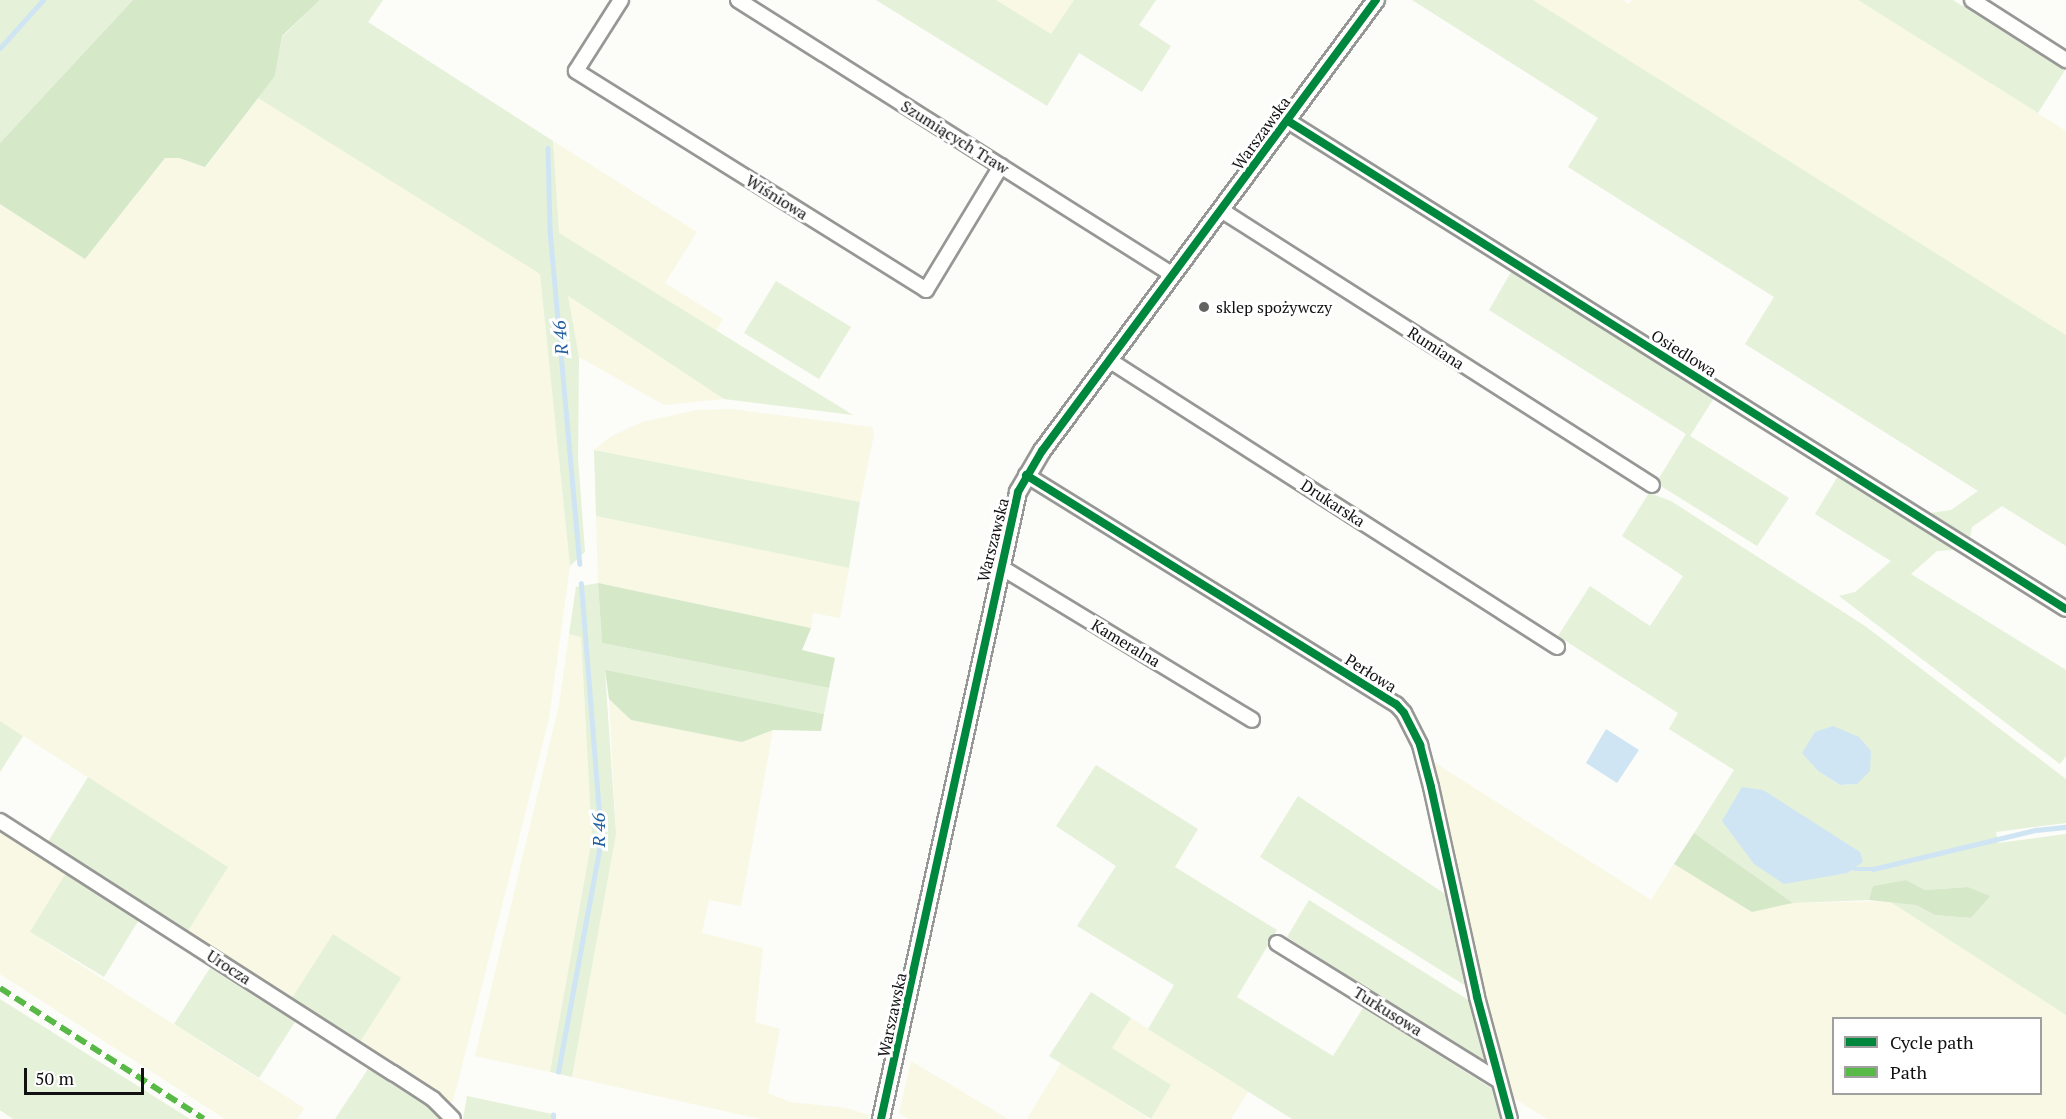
<!DOCTYPE html>
<html>
<head>
<meta charset="utf-8">
<style>
  body { margin:0 }
  #map { position:relative; width:2066px; height:1119px; overflow:hidden; background:#fcfcf8; font-family:"PT Serif",serif }
  div>[style] { position:absolute }
  .farmland>* { inset:0; background:#f8f8e5 }
  .green>* { inset:0; background:#e5f1d9 }
  .forest>* { inset:0; background:#d5e8c8 }
  .water>* { inset:0; background:#cfe5f4 }
  .stream>* { height:4.5px; margin:-2.25px; padding:0 2.25px; transform-origin:2.25px; border-radius:2.25px; background:#cfe5f4 }
  .roads { filter:drop-shadow(2px 0 #979795) drop-shadow(-2px 0 #979795) drop-shadow(0 2px #979795) drop-shadow(0 -2px #979795) }
  .minor>* { height:14px; margin:-7px; padding:0 7px; transform-origin:7px; border-radius:7px; background:#fffffe }
  .tertiary>* { height:16px; margin:-8px; padding:0 8px; transform-origin:8px; border-radius:8px; background:#fffffe }
  .quiet>* { height:6px; margin-top:-3px; transform-origin:0; background:repeating-linear-gradient(90deg,#58b947 0 12px,transparent 0 18px) }
  .cycleway>* { height:8px; margin:-4px; padding:0 4px; transform-origin:4px; border-radius:4px; background:#00873e }
  .dots>* { width:16px; height:16px; translate:-50% -50%; box-sizing:border-box; border:3px solid #fff; border-radius:50% }
  span { translate:-50% -50%; white-space:nowrap; text-align:center; line-height:1.15; -webkit-text-stroke:6px #fff; paint-order:stroke }
  .street-label { font-size:16px; color:#111 }
  .poi-label { font-size:16px; color:#111 }
  .left { translate:0 -50%; text-align:left }
  .water-label { font-size:18px; color:#1f5d9e; font-style:italic }
  .legend { position:absolute; left:1832px; top:1017px; width:210px; height:78px; box-sizing:border-box; background:#fff; border:2px solid #a0a0a0; margin:0; padding:8px 10px; list-style:none; font-size:18px; color:#111 }
  .legend li { display:flex; align-items:center; gap:12px; height:30px }
  .legend b { width:30px; border:2px solid #a0a0a0 }
  .scale { position:absolute; left:24px; top:1068px; width:120px; height:27px; box-sizing:border-box; border:3px solid #111; border-top:0; padding-left:8px; font-size:18px; line-height:21px; white-space:nowrap; color:#111; -webkit-text-stroke:4px #fff; paint-order:stroke }
</style>
</head>
<body>
<div id="map">
  <div class="farmland">
    <div style="clip-path:polygon(996px 0,1074px 0,1051px 34px)"></div>
    <div style="clip-path:polygon(1533px 0,1623px 0,1629px 4px,1632px 0,1858px 0,2066px 131px,2066px 335px)"></div>
    <div style="clip-path:polygon(258px 98px,540px 274px,570px 566px,549px 718px,453px 1101px,448px 1103px,358px 1045px,400px 978px,333px 934px,290px 1001px,186px 934px,228px 867px,0 721px,0 204px,85px 258px,165px 158px,179px 158px,206px 167px)"></div>
    <div style="clip-path:polygon(553px 141px,697px 232px,665px 283px,723px 319px,716px 331px,559px 233px)"></div>
    <div style="clip-path:polygon(567px 296px,724px 399px,664px 405px,579px 357px)"></div>
    <div style="clip-path:polygon(731px 409px,872px 427px,874px 435px,860px 502px,594px 450px,612px 436px,642px 422px,697px 410px)"></div>
    <div style="clip-path:polygon(596px 516px,849px 568px,840px 618px,813px 613px,811px 628px,598px 583px)"></div>
    <div style="clip-path:polygon(569px 634px,581px 637px,592px 838px,550px 1072px,475px 1056px,559px 705px)"></div>
    <div style="clip-path:polygon(609px 699px,631px 720px,742px 742px,773px 730px,741px 906px,709px 900px,702px 933px,763px 948px,755px 1022px,780px 1029px,768px 1093px,790px 1102px,846px 1108px,869px 1115px,868px 1119px,760px 1119px,572px 1077px,616px 834px)"></div>
    <div style="clip-path:polygon(evenodd,1432px 761px,1651px 900px,1674px 864px,1752px 911px,1793px 903px,1889px 901px,2066px 1015px,2066px 1119px,1547px 1119px,1509px 1095px,1432px 761px,1834px 1018px,2040px 1018px,2040px 1094px,1834px 1094px,1834px 1018px)"></div>
    <div style="clip-path:polygon(0 830px,66px 873px,31px 933px,304px 1108px,298px 1119px,225px 1119px,0 974px)"></div>
    <div style="clip-path:polygon(1131px 1018px,1248px 1092px,1231px 1119px,1151px 1119px,1171px 1085px,1112px 1048px)"></div>
    <div style="clip-path:polygon(911px 1061px,988px 1107px,1008px 1119px,908px 1119px,899px 1113px)"></div>
    <div style="clip-path:polygon(1061px 1063px,1149px 1119px,1027px 1119px)"></div>
  </div>
  <div class="green">
    <div style="clip-path:polygon(0 0,133px 0,0 143px)"></div>
    <div style="clip-path:polygon(320px 0,383px 0,368px 22px,553px 141px,559px 233px,853px 415px,724px 399px,568px 296px,579px 357px,578px 458px,585px 552px,570px 566px,540px 274px,258px 98px,275px 76px,282px 37px)"></div>
    <div style="clip-path:polygon(876px 0,996px 0,1051px 34px,1074px 0,1156px 0,1139px 25px,1171px 46px,1142px 92px,1079px 53px,1047px 106px)"></div>
    <div style="clip-path:polygon(1412px 0,1533px 0,2066px 335px,2066px 546px,2002px 506px,1972px 527px,1970px 537px,1930px 513px,1951px 510px,1978px 491px,1745px 344px,1774px 297px,1568px 167px,1598px 118px)"></div>
    <div style="clip-path:polygon(1858px 0,1953px 0,2065px 70px,2038px 113px)"></div>
    <div style="clip-path:polygon(1511px 272px,1714px 398px,1690px 436px,1789px 498px,1757px 546px,1656px 483px,1686px 434px,1489px 310px)"></div>
    <div style="clip-path:polygon(776px 281px,851px 327px,819px 379px,744px 333px)"></div>
    <div style="clip-path:polygon(594px 450px,860px 502px,849px 568px,596px 516px)"></div>
    <div style="clip-path:polygon(1838px 476px,1954px 550px,1937px 551px,1911px 574px,2066px 670px,2066px 756px,2060px 764px,1839px 596px,1855px 592px,1891px 561px,1815px 514px)"></div>
    <div style="clip-path:polygon(evenodd,1649px 493px,1671px 501px,1865px 626px,2066px 779px,2066px 823px,1996px 832px,1998px 843px,2066px 834px,2066px 1015px,1889px 901px,1916px 905px,1935px 915px,1971px 918px,1989px 896px,1968px 887px,1925px 890px,1906px 880px,1874px 886px,1869px 900px,1793px 903px,1694px 833px,1734px 770px,1669px 729px,1678px 713px,1558px 636px,1590px 586px,1650px 626px,1683px 576px,1622px 536px,1649px 493px,1815px 732px,1857px 784px,1840px 785px,1818px 771px,1803px 753px,1815px 732px)"></div>
    <div style="clip-path:polygon(598px 583px,602px 643px,829px 688px,824px 714px,605px 671px,616px 834px,572px 1077px,550px 1072px,592px 838px,581px 637px,569px 634px,576px 587px)"></div>
    <div style="clip-path:polygon(0 721px,23px 736px,0 772px)"></div>
    <div style="clip-path:polygon(1096px 765px,1198px 829px,1175px 867px,1277px 930px,1237px 997px,1333px 1056px,1363px 1008px,1496px 1091px,1504px 1119px,1292px 1119px,1148px 1029px,1174px 985px,1077px 926px,1116px 866px,1056px 826px)"></div>
    <div style="clip-path:polygon(88px 777px,228px 867px,186px 934px,46px 845px)"></div>
    <div style="clip-path:polygon(1298px 796px,1448px 896px,1469px 988px,1260px 857px)"></div>
    <div style="clip-path:polygon(66px 873px,140px 918px,104px 977px,30px 932px)"></div>
    <div style="clip-path:polygon(1309px 900px,1470px 1001px,1491px 1069px,1287px 937px)"></div>
    <div style="clip-path:polygon(333px 934px,401px 978px,358px 1045px,290px 1001px)"></div>
    <div style="clip-path:polygon(210px 968px,295px 1022px,259px 1078px,174px 1024px)"></div>
    <div style="clip-path:polygon(1091px 992px,1131px 1018px,1112px 1048px,1171px 1085px,1151px 1119px,1049px 1056px)"></div>
    <div style="clip-path:polygon(0 999px,190px 1119px,13px 1119px,0 1110px)"></div>
    <div style="clip-path:polygon(368px 1069px,439px 1114px,442px 1119px,335px 1119px)"></div>
    <div style="clip-path:polygon(467px 1096px,552px 1114px,552px 1119px,463px 1119px)"></div>
  </div>
  <div class="forest">
    <div style="clip-path:polygon(133px 0,320px 0,282px 36px,275px 76px,205px 167px,179px 158px,165px 158px,85px 259px,0 204px,0 143px)"></div>
    <div style="clip-path:polygon(598px 583px,811px 628px,802px 650px,835px 658px,829px 688px,602px 643px)"></div>
    <div style="clip-path:polygon(605px 670px,824px 714px,821px 731px,773px 730px,742px 742px,631px 720px,609px 699px)"></div>
    <div style="clip-path:polygon(1694px 833px,1793px 903px,1752px 912px,1674px 864px)"></div>
    <div style="clip-path:polygon(1906px 880px,1925px 890px,1968px 887px,1990px 896px,1971px 918px,1935px 915px,1916px 905px,1869px 900px,1873px 886px)"></div>
  </div>
  <div class="water">
    <div style="clip-path:polygon(1833px 726px,1859px 737px,1871px 751px,1870px 771px,1857px 784px,1840px 785px,1818px 771px,1802px 753px,1815px 732px)"></div>
    <div style="clip-path:polygon(1606px 729px,1639px 750px,1617px 783px,1586px 763px)"></div>
    <div style="clip-path:polygon(1742px 787px,1763px 790px,1860px 852px,1863px 862px,1847px 873px,1784px 884px,1754px 864px,1722px 821px)"></div>
  </div>
  <div class="stream">
    <div style="left:0;top:48px;width:64px;rotate:-48.1deg"></div>
    <div style="left:548px;top:148px;width:82px;rotate:88.6deg"></div>
    <div style="left:550px;top:230px;width:335px;rotate:84.9deg"></div>
    <div style="left:1854px;top:869px;width:19px"></div>
    <div style="left:1873px;top:869px;width:168px;rotate:-13.5deg"></div>
    <div style="left:2036px;top:830px;width:30px;rotate:-6deg"></div>
    <div style="left:558px;top:1072px;width:237px;rotate:-79.5deg"></div>
    <div style="left:601px;top:839px;width:256px;rotate:-94.5deg"></div>
    <div style="left:553px;top:1119px;width:4px;rotate:-90deg"></div>
  </div>
  <div class="roads">
    <div class="minor">
      <div style="left:621px;top:0;width:84px;rotate:122.4deg"></div>
      <div style="left:576px;top:71px;width:413px;rotate:32deg"></div>
      <div style="left:926px;top:290px;width:145px;rotate:-58.8deg"></div>
      <div style="left:738px;top:0;width:515px;rotate:32.3deg"></div>
      <div style="left:1972px;top:0;width:112px;rotate:32.6deg"></div>
      <div style="left:1288px;top:121px;width:918px;rotate:32.1deg"></div>
      <div style="left:1221px;top:210px;width:511px;rotate:32.54deg"></div>
      <div style="left:1109px;top:360px;width:532px;rotate:32.64deg"></div>
      <div style="left:1026px;top:475px;width:435px;rotate:31.8deg"></div>
      <div style="left:1396px;top:704px;width:12px;rotate:48deg"></div>
      <div style="left:1404px;top:713px;width:36px;rotate:63deg"></div>
      <div style="left:1420px;top:745px;width:43px;rotate:75.3deg"></div>
      <div style="left:1431px;top:787px;width:215px;rotate:77.6deg"></div>
      <div style="left:1477px;top:997px;width:126px;rotate:74.9deg"></div>
      <div style="left:999px;top:566px;width:296px;rotate:31.3deg"></div>
      <div style="left:0;top:821px;width:467px;rotate:32.7deg"></div>
      <div style="left:393px;top:1073px;width:48px;rotate:33deg"></div>
      <div style="left:433px;top:1099px;width:28px;rotate:45deg"></div>
      <div style="left:1277px;top:943px;width:260px;rotate:31.8deg"></div>
    </div>
    <div class="tertiary">
      <div style="left:881px;top:1119px;width:642px;rotate:-77.67deg"></div>
      <div style="left:1018px;top:492px;width:48px;rotate:-59.7deg"></div>
      <div style="left:1042px;top:451px;width:561px;rotate:-53.48deg"></div>
    </div>
  </div>
  <div class="quiet">
    <div style="left:0;top:988px;width:242px;rotate:32.7deg"></div>
  </div>
  <div class="cycleway">
    <div style="left:1288px;top:121px;width:918px;rotate:32.1deg"></div>
    <div style="left:1026px;top:475px;width:435px;rotate:31.8deg"></div>
    <div style="left:1396px;top:704px;width:12px;rotate:48deg"></div>
    <div style="left:1404px;top:713px;width:36px;rotate:63deg"></div>
    <div style="left:1420px;top:745px;width:43px;rotate:75.3deg"></div>
    <div style="left:1431px;top:787px;width:215px;rotate:77.6deg"></div>
    <div style="left:1477px;top:997px;width:126px;rotate:74.9deg"></div>
    <div style="left:881px;top:1119px;width:642px;rotate:-77.67deg"></div>
    <div style="left:1018px;top:492px;width:48px;rotate:-59.7deg"></div>
    <div style="left:1042px;top:451px;width:561px;rotate:-53.48deg"></div>
  </div>
  <div class="dots">
    <div style="left:1204px;top:307px;background:#636362"></div>
  </div>
  <div class="street-label">
    <span style="left:1261px;top:133px;rotate:-54deg">Warszawska</span>
    <span style="left:955px;top:137px;rotate:32deg">Szumiących Traw</span>
    <span style="left:777px;top:197px;rotate:32deg">Wiśniowa</span>
    <span style="left:1436px;top:348px;rotate:33deg">Rumiana</span>
    <span style="left:1684px;top:353px;rotate:32deg">Osiedlowa</span>
    <span style="left:1333px;top:503px;rotate:33deg">Drukarska</span>
    <span style="left:993px;top:540px;rotate:-76deg">Warszawska</span>
    <span style="left:1126px;top:643px;rotate:31deg">Kameralna</span>
    <span style="left:1371px;top:673px;rotate:32deg">Perłowa</span>
    <span style="left:229px;top:967px;rotate:33deg">Urocza</span>
    <span style="left:1388px;top:1011px;rotate:32deg">Turkusowa</span>
    <span style="left:892px;top:1015px;rotate:-78deg">Warszawska</span>
  </div>
  <div class="poi-label">
    <span class="left" style="left:1216px;top:307px">sklep spożywczy</span>
  </div>
  <div class="water-label">
    <span style="left:560px;top:338px;rotate:-95deg">R 46</span>
    <span style="left:598px;top:830px;rotate:-90deg">R 46</span>
  </div>
  <ul class="legend">
  <li><b style="height:8px;background:#00873e"></b>Cycle path</li>
  <li><b style="height:8px;background:#58b947"></b>Path</li>
  </ul>
  <div class="scale">50 m</div>
</div>
</body>
</html>
